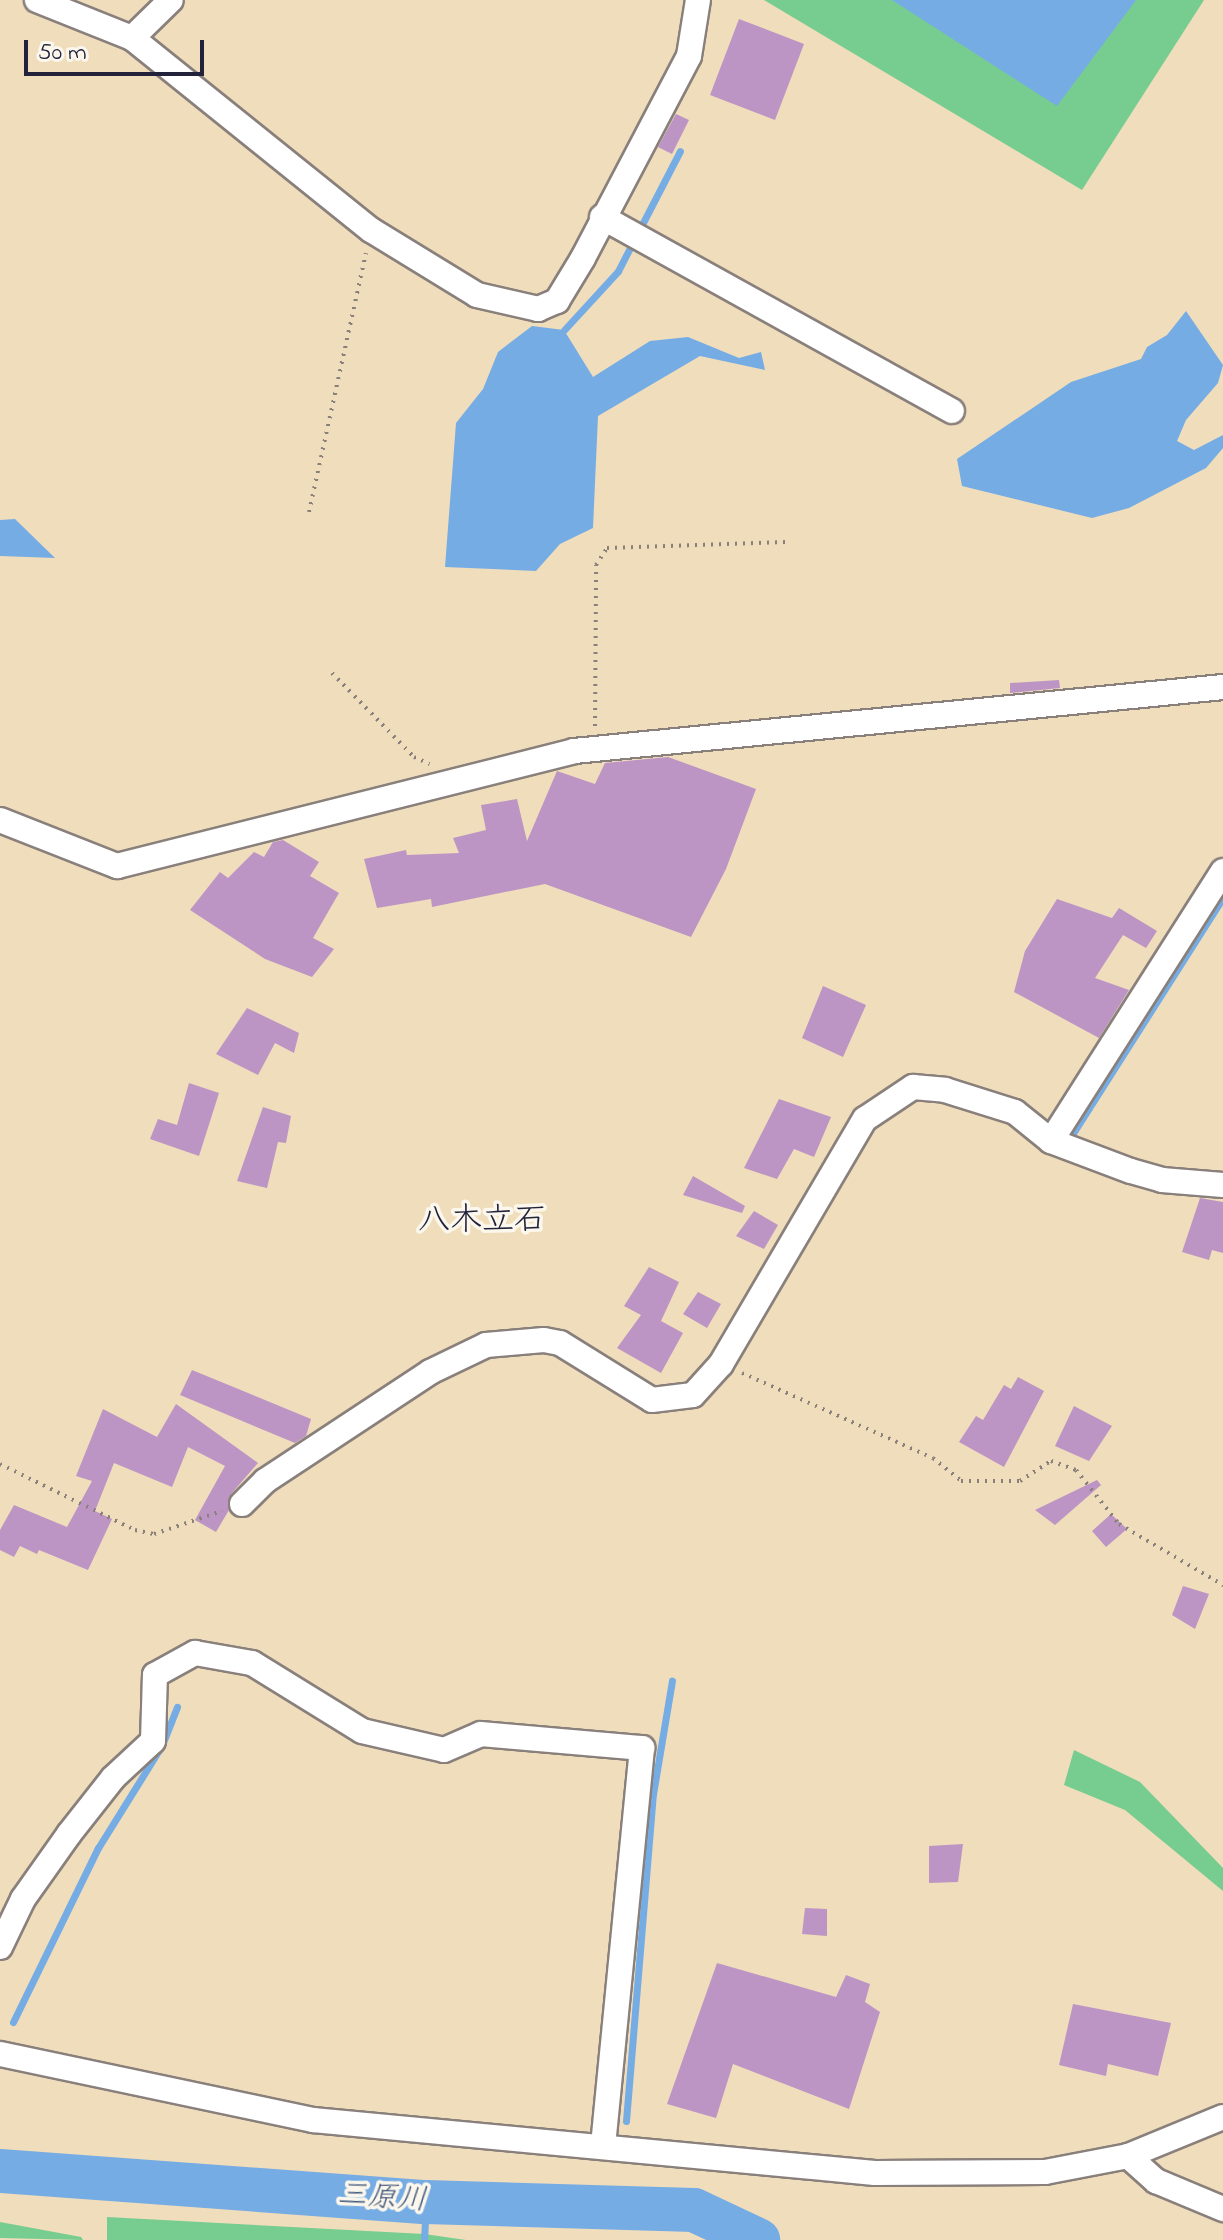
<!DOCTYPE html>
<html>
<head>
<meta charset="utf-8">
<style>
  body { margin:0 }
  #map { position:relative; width:1223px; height:2240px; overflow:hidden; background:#f0ddbc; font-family:"Indie Flower","Klee One",sans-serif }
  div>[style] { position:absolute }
  .green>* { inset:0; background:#77cc90 }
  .water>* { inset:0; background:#76ace4 }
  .stream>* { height:7px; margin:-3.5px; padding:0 3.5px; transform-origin:3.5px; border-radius:3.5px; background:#76ace4 }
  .river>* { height:44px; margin:-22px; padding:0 22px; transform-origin:22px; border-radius:22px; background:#76ace4 }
  .building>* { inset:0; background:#bc95c4 }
  .path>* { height:4px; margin-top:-2px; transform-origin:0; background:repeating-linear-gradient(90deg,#89807c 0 2px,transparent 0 8px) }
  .roads { filter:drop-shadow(2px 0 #89807c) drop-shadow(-2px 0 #89807c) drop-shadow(0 2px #89807c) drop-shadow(0 -2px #89807c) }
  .minor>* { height:24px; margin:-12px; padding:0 12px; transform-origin:12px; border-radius:12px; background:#fff }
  span { translate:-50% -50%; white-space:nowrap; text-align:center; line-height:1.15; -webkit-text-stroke:7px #fbf7ec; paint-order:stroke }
  .water-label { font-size:30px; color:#44597f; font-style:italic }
  .quarter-label { font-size:32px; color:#22223b }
  .scale { position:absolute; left:24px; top:40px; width:180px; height:36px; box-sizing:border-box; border:4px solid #22223b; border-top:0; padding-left:10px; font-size:24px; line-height:28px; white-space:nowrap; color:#22223b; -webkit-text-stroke:6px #fbf7ec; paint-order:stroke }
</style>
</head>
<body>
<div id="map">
  <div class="green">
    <div style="clip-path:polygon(764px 0,1204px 0,1082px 190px)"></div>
    <div style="clip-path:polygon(1074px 1750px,1140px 1782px,1223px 1868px,1223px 1891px,1125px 1810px,1064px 1785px)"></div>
    <div style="clip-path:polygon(107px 2217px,424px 2234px,466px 2240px,107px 2240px)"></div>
    <div style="clip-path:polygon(0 2222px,81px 2237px,83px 2240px,0 2238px)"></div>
  </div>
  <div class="water">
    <div style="clip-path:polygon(892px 0,1136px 0,1057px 106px)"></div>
    <div style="clip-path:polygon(1186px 311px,1223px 365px,1218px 383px,1186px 420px,1177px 441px,1194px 450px,1223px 435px,1223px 448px,1206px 468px,1129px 508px,1092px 518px,962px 486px,957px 459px,1071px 382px,1141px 359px,1147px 347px,1167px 335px)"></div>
    <div style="clip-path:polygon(532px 326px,564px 330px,593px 377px,650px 341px,688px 337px,739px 358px,761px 352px,765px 370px,700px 356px,598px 416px,593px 528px,560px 544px,536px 571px,445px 567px,456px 423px,483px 389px,498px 352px)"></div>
    <div style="clip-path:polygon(15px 519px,55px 558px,0 556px,0 520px)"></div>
  </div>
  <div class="stream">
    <div style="left:564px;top:330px;width:80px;rotate:-47.5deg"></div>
    <div style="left:618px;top:271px;width:135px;rotate:-62.7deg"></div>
    <div style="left:1066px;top:1144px;width:292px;rotate:-57.5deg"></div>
    <div style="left:13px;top:2022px;width:194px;rotate:-64deg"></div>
    <div style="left:98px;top:1848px;width:121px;rotate:-58.1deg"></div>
    <div style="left:162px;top:1745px;width:41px;rotate:-68.5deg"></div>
    <div style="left:626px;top:2121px;width:328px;rotate:-85.3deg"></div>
    <div style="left:653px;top:1794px;width:115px;rotate:-80.5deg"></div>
    <div style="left:424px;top:2240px;width:38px;rotate:-87deg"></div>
  </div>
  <div class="river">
    <div style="left:0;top:2171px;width:427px;rotate:4.2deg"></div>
    <div style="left:426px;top:2202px;width:268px;rotate:1.7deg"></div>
    <div style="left:694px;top:2210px;width:71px;rotate:25.1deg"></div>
  </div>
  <div class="building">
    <div style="clip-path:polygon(739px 19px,804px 44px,775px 120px,710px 95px)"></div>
    <div style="clip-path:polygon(676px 114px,689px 120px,672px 154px,658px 147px)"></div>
    <div style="clip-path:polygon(1059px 680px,1060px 688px,1010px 693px,1010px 683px)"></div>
    <div style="clip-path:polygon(668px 757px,756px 789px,726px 869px,691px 937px,545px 884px,432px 907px,431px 899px,377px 908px,364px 859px,406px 850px,407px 855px,459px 853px,453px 838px,486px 830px,481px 805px,517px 799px,527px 841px,557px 771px,595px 784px,605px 763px)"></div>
    <div style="clip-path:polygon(283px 840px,319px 862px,310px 876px,339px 893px,313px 938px,334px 949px,312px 977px,265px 959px,190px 910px,220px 872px,228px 878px,254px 852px,264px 857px,273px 842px)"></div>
    <div style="clip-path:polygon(1057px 899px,1112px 918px,1119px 908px,1157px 931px,1146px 948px,1123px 935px,1095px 978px,1129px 990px,1099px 1038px,1014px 992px,1025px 951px)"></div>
    <div style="clip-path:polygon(823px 986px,866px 1005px,843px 1057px,802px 1038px)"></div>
    <div style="clip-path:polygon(247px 1008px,299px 1033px,294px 1053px,275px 1043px,258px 1075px,216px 1054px)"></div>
    <div style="clip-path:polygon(189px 1083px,219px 1093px,199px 1156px,150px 1139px,158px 1119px,177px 1125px)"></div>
    <div style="clip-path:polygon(779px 1099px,831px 1117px,814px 1157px,794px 1149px,777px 1179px,744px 1168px)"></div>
    <div style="clip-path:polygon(263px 1107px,291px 1116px,286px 1143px,278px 1142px,267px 1188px,237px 1181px)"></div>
    <div style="clip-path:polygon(693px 1176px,745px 1206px,742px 1213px,683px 1195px)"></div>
    <div style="clip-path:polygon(1200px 1198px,1223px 1202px,1223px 1253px,1212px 1250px,1209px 1260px,1182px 1252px)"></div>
    <div style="clip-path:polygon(754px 1211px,778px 1225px,764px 1249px,736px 1236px)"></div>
    <div style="clip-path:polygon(649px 1267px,679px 1282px,661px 1321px,683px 1333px,661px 1373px,617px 1348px,641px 1315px,624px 1306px)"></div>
    <div style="clip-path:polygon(698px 1292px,721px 1304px,707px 1328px,683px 1314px)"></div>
    <div style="clip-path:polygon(192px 1370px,311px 1419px,306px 1436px,295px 1443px,180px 1395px)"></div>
    <div style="clip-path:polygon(1018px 1377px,1044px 1391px,1004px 1467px,959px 1442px,976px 1416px,983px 1420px,1004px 1385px,1011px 1389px)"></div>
    <div style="clip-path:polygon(176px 1404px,258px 1463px,231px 1494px,229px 1510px,216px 1532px,195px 1520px,225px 1466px,188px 1447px,172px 1487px,114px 1463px,95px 1511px,112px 1519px,88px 1570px,39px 1550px,37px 1554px,20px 1546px,14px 1557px,0 1550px,0 1530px,14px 1505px,67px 1527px,92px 1481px,76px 1476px,103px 1409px,157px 1437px)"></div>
    <div style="clip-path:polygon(1074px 1406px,1112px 1426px,1089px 1461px,1055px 1446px)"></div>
    <div style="clip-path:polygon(1097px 1480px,1101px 1485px,1055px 1525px,1035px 1510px)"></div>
    <div style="clip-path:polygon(1111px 1514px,1127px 1529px,1106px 1547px,1092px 1531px)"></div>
    <div style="clip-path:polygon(1183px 1586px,1209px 1594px,1195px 1629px,1172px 1615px)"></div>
    <div style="clip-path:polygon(963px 1844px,958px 1882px,929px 1883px,929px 1846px)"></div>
    <div style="clip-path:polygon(805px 1908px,827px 1909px,827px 1936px,802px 1934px)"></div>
    <div style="clip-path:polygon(717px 1963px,836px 1997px,846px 1975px,870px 1984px,865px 2002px,880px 2012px,849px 2109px,733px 2064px,716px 2118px,667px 2104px)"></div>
    <div style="clip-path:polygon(1073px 2004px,1171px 2023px,1158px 2076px,1108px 2064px,1106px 2076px,1059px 2065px)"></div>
  </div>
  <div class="path">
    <div style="left:309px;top:512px;width:265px;rotate:-77.6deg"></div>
    <div style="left:332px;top:673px;width:117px;rotate:45.7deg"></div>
    <div style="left:414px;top:757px;width:17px;rotate:25deg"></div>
    <div style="left:595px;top:726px;width:161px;rotate:-89.6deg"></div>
    <div style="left:596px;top:565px;width:20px;rotate:-57deg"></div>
    <div style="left:607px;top:548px;width:179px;rotate:-1.9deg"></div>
    <div style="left:742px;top:1373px;width:209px;rotate:24deg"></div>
    <div style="left:933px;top:1458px;width:36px;rotate:39deg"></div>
    <div style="left:961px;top:1481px;width:59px"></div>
    <div style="left:1020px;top:1481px;width:37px;rotate:-33deg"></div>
    <div style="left:1051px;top:1461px;width:27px;rotate:20deg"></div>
    <div style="left:1076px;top:1470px;width:69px;rotate:51.5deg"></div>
    <div style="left:1119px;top:1524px;width:121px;rotate:30.4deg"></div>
    <div style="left:0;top:1464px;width:150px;rotate:26.1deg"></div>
    <div style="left:135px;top:1530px;width:19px;rotate:12deg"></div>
    <div style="left:154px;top:1534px;width:72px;rotate:-18.7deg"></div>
  </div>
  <div class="roads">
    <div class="minor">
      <div style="left:37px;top:0;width:102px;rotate:21.8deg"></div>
      <div style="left:132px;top:38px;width:307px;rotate:38.8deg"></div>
      <div style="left:371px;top:230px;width:124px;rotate:31.5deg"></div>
      <div style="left:477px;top:295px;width:63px;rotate:12.9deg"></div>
      <div style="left:538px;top:309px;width:21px;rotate:-23deg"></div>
      <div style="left:557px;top:301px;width:50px;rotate:-58.8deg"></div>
      <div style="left:583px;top:258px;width:228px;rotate:-62.3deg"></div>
      <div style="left:689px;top:56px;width:57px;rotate:-80.9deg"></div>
      <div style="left:132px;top:38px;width:54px;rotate:-44.3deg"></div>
      <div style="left:602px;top:217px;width:400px;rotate:29deg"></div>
      <div style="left:0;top:820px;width:126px;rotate:21.5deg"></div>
      <div style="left:117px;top:866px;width:471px;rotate:-14.1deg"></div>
      <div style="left:574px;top:751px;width:652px;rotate:-5.63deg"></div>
      <div style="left:1051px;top:1141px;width:320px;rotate:-57.5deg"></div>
      <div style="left:242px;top:1504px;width:33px;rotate:-45deg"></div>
      <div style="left:265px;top:1481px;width:198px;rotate:-33.4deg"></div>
      <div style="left:430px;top:1372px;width:62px;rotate:-25.7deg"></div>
      <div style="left:486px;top:1345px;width:58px;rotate:-4.9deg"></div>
      <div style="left:544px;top:1340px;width:16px;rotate:11deg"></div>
      <div style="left:560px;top:1343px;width:108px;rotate:31.8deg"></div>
      <div style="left:652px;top:1400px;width:41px;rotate:-7deg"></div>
      <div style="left:693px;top:1395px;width:42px;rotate:-47.9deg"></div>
      <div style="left:721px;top:1364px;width:284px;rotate:-59.6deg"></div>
      <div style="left:865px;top:1119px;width:58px;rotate:-33.7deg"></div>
      <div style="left:913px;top:1087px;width:32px;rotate:5deg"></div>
      <div style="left:945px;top:1090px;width:73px;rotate:17.4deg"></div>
      <div style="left:1015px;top:1112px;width:46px;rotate:38.9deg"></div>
      <div style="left:1051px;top:1141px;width:85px;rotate:20.6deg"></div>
      <div style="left:1131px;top:1171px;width:32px;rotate:16deg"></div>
      <div style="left:1162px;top:1180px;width:61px;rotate:4.7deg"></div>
      <div style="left:0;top:1947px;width:53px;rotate:-64.4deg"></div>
      <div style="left:23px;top:1899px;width:80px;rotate:-54.7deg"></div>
      <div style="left:69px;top:1834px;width:71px;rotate:-51.8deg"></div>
      <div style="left:113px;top:1778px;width:54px;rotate:-42.8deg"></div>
      <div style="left:153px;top:1741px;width:66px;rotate:-88.3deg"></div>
      <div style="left:155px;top:1675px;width:46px;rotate:-28.8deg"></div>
      <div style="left:195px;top:1653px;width:58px;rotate:10deg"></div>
      <div style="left:252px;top:1663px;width:129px;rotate:31.7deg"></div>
      <div style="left:362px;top:1731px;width:84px;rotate:13deg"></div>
      <div style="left:444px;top:1750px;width:40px;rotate:-23.4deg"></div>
      <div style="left:481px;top:1734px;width:162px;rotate:5deg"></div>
      <div style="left:642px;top:1748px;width:400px;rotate:95.6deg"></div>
      <div style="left:0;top:2054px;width:320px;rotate:11.9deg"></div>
      <div style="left:313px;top:2120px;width:564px;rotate:5.39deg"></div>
      <div style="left:875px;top:2173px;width:170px;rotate:-0.3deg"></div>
      <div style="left:1045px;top:2172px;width:85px;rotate:-10.9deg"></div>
      <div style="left:1128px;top:2156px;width:103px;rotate:-22.3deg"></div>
      <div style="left:1128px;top:2156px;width:38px;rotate:42deg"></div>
      <div style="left:1156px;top:2181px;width:73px;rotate:22.7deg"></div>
    </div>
  </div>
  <div class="water-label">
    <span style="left:382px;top:2199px;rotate:4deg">三原川</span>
  </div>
  <div class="quarter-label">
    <span style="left:482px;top:1222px">八木立石</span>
  </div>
  <div class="scale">50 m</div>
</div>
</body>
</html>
